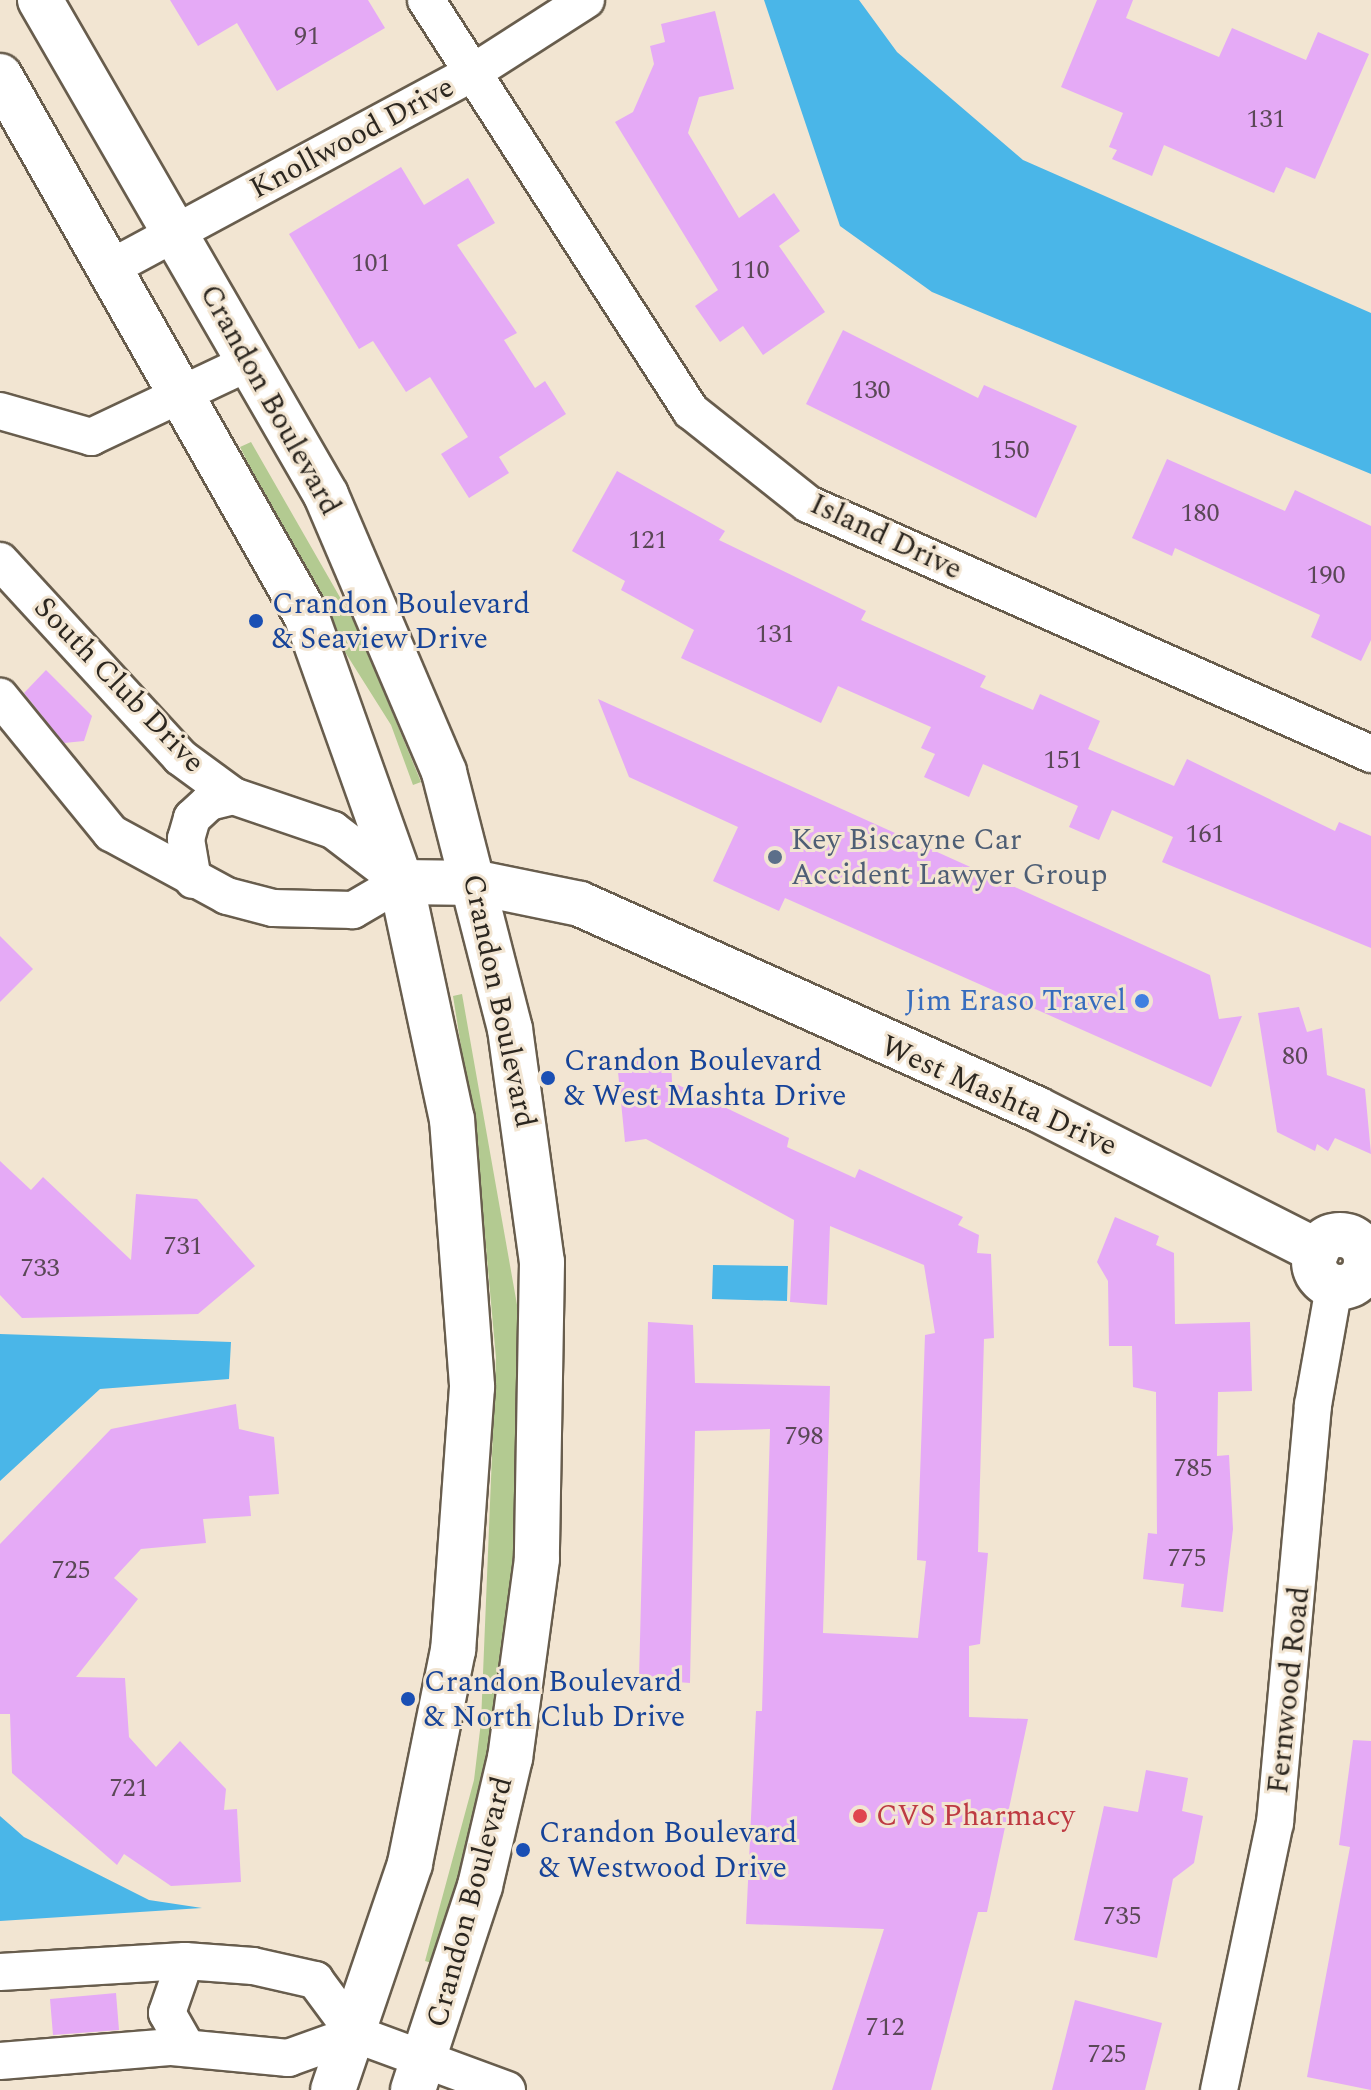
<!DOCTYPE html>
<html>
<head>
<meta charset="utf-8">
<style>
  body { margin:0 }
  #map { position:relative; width:1371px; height:2090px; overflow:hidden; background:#f2e5d2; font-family:Spectral,serif }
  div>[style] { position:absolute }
  .green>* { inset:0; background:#b3ca91 }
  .water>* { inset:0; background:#4ab6e8 }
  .building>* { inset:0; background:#e5aaf6 }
  .roads { filter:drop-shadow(2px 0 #685d4d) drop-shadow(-2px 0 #685d4d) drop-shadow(0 2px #685d4d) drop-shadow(0 -2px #685d4d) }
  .minor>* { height:36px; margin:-18px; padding:0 18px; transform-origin:18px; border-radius:18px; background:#fff }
  .tertiary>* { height:44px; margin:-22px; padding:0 22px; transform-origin:22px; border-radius:22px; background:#fff }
  .tertiary>.ring { margin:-22px; padding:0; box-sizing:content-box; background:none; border:44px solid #fff; border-radius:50% }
  .secondary>* { height:44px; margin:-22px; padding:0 22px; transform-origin:22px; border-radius:22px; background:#fff }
  .dots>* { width:22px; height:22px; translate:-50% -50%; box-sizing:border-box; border:4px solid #f2e5d2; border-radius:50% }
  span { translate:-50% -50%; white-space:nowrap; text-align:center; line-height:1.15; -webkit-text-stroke:6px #f2e5d2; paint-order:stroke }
  .number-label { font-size:26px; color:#5a4856 }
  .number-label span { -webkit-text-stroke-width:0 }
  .street-label { font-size:30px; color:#2c2720 }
  .transit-label { font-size:30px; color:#164399 }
  .left { translate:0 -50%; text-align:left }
  .service-label { font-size:30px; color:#4e5e75 }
  .shop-label { font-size:30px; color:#366cbe }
  .right { translate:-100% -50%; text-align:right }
  .health-label { font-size:30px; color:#be3a42 }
</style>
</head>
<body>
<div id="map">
  <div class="green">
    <div style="clip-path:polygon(251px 442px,357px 627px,421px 782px,413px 785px,391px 725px,333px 633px,240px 447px)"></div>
    <div style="clip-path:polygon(462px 994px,522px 1333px,518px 1528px,485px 1777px,435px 1964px,425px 1961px,474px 1780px,481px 1722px,496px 1358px,477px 1147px,453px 996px)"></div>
  </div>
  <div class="water">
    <div style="clip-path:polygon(764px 0,859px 0,897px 52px,1023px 160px,1371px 313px,1371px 474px,932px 292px,840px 226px)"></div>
    <div style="clip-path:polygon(713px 1265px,788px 1266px,787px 1301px,712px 1299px)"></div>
    <div style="clip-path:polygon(0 1334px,231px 1342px,229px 1379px,100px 1389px,0 1481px)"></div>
    <div style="clip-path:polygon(0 1816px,24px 1837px,149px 1900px,202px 1908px,0 1921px)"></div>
  </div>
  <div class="building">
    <div style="clip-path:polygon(170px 0,368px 0,385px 28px,277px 91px,237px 23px,198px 46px)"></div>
    <div style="clip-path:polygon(1097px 0,1133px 0,1126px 18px,1219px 57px,1232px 28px,1306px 60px,1318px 32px,1369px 54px,1315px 179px,1286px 167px,1274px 193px,1164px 145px,1152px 176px,1112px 159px,1117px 150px,1109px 147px,1123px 113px,1061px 87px)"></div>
    <div style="clip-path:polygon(715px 11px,734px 89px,699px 97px,688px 133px,739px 218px,774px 193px,800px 231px,779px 246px,825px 312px,763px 355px,743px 326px,720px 342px,695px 306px,718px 290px,615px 122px,633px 112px,654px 64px,650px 46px,665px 42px,661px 24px)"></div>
    <div style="clip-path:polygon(401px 167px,424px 205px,468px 178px,495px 223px,457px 245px,517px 333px,504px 340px,535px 388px,545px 381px,566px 414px,499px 457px,509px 473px,469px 498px,441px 454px,468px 437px,430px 377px,406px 392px,373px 341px,359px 349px,289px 234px)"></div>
    <div style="clip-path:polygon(843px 330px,978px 398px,984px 385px,1077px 426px,1036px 518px,806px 404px)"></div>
    <div style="clip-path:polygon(1167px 459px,1285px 511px,1295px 490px,1371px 526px,1371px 640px,1361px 661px,1311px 637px,1320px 615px,1175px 548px,1172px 556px,1132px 538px)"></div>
    <div style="clip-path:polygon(617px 471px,725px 531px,719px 540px,866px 611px,861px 620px,986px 676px,980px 687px,1033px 710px,1040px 694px,1100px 721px,1088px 749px,1174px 786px,1187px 759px,1335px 831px,1339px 822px,1371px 836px,1371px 948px,1162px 862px,1173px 837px,1112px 810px,1099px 840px,1069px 827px,1078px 806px,983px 764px,969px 797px,924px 777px,935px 754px,921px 748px,931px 727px,838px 686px,821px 723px,681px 658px,694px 630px,621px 590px,625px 581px,572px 551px)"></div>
    <div style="clip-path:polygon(46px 670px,92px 716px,84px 741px,64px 743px,24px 693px)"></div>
    <div style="clip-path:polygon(598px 699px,1210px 975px,1219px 1019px,1242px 1016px,1211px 1087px,785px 898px,779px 911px,713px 881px,738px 827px,629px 777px)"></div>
    <div style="clip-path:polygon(0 936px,33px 969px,0 1002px)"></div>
    <div style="clip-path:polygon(1299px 1007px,1307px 1032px,1322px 1028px,1327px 1075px,1365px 1089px,1371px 1154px,1335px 1138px,1328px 1151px,1317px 1144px,1315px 1151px,1277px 1132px,1258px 1013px)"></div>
    <div style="clip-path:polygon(671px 1058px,672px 1082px,789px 1138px,787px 1147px,855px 1178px,859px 1169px,963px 1217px,958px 1225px,979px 1235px,977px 1253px,991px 1254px,994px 1338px,984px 1339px,978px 1552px,988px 1553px,980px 1644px,969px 1646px,969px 1717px,1028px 1719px,987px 1912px,978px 1912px,931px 2090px,832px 2090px,884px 1929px,746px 1924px,756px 1711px,762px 1711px,770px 1429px,695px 1431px,690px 1683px,639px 1679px,648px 1322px,693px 1325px,695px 1383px,830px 1386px,823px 1633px,918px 1638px,926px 1561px,917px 1560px,925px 1335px,935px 1333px,924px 1265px,830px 1226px,827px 1305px,790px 1302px,794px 1220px,646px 1139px,625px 1142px,617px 1062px)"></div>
    <div style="clip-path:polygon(0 1161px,31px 1190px,43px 1177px,131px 1260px,136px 1194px,197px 1199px,255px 1266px,198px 1314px,22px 1318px,0 1295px)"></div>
    <div style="clip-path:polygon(1115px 1217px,1159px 1236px,1156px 1245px,1174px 1253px,1175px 1324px,1250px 1322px,1252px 1391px,1218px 1392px,1217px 1456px,1229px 1455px,1233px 1529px,1223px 1612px,1181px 1607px,1184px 1584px,1143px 1579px,1148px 1533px,1157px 1534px,1156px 1392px,1133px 1387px,1132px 1346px,1109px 1346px,1108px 1281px,1097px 1262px)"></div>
    <div style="clip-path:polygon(236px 1404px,239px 1429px,274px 1437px,279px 1494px,249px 1496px,251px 1516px,203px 1519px,206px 1543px,141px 1549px,114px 1578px,138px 1599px,76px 1677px,125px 1678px,129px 1737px,156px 1767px,180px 1741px,226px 1789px,224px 1810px,237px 1809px,241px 1882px,171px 1886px,124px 1854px,117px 1865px,12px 1773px,10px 1714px,0 1714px,0 1544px,111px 1429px)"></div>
    <div style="clip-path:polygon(1353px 1740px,1371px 1741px,1371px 2090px,1307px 2077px,1350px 1847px,1339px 1845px)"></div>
    <div style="clip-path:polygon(1146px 1770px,1188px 1778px,1182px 1811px,1203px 1816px,1194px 1863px,1173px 1879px,1157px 1958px,1074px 1940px,1104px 1806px,1138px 1812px)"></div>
    <div style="clip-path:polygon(116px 1993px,119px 2030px,53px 2035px,50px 1999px)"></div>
    <div style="clip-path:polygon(1075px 2000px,1162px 2023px,1145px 2090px,1052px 2090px)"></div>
  </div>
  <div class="roads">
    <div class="minor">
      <div style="left:426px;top:0;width:489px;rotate:57.2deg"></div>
      <div style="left:691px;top:411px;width:149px;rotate:38.5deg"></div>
      <div style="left:808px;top:504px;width:616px;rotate:23.94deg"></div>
      <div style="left:112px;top:267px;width:405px;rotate:-28.3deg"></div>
      <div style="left:469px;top:75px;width:139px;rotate:-32.7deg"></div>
      <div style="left:0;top:411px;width:95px;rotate:15.9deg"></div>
      <div style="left:91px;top:437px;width:176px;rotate:-25.3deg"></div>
      <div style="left:0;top:561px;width:266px;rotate:47.4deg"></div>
      <div style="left:180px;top:757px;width:66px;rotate:36.3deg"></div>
      <div style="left:233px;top:796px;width:106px;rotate:18.8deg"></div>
      <div style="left:333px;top:830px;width:86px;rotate:37.4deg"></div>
      <div style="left:401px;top:882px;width:56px;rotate:149.7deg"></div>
      <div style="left:353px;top:910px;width:80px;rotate:-178.6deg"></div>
      <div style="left:273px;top:908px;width:48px;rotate:-165.4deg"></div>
      <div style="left:227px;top:896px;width:132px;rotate:-151.5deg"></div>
      <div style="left:111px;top:833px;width:176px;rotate:-129.2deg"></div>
      <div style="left:193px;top:880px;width:42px;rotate:-99.7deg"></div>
      <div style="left:186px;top:839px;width:22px;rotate:-74deg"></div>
      <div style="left:192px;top:818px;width:23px;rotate:-43deg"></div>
      <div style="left:209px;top:802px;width:25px;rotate:-14deg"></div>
      <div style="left:185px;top:1961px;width:55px;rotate:109.1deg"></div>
      <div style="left:167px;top:2013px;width:40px;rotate:60.3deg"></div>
      <div style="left:0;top:1972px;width:185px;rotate:-3.4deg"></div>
      <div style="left:185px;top:1961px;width:68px;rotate:4.2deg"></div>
      <div style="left:253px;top:1966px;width:64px;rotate:12.7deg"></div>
      <div style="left:315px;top:1980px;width:67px;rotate:53.5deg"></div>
      <div style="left:355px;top:2034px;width:162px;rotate:20.2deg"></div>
      <div style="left:0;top:2061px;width:173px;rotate:-4.7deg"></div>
      <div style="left:172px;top:2047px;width:117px;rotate:5.4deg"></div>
      <div style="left:288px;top:2058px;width:71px;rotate:-19.7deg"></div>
      <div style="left:1219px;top:2090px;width:273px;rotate:-78.2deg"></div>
      <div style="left:1275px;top:1823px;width:420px;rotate:-84.8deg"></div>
      <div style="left:1313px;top:1405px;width:120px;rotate:-79.9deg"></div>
    </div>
    <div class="tertiary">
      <div style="left:401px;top:882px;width:77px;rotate:0.7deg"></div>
      <div style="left:478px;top:883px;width:104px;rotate:11.6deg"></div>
      <div style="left:580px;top:904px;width:501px;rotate:24.16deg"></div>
      <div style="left:1037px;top:1109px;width:314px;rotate:26.9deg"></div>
      <div class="ring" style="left:1314px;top:1235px;width:8px;height:8px"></div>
    </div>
    <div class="secondary">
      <div style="left:40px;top:0;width:572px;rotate:59.98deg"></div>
      <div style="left:326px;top:495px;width:301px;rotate:66.9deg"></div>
      <div style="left:444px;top:772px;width:265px;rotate:75.6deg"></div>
      <div style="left:510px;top:1029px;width:235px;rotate:82.2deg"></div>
      <div style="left:542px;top:1262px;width:297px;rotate:91deg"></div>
      <div style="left:537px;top:1559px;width:201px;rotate:97.7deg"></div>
      <div style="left:510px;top:1758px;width:131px;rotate:103.2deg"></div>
      <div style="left:480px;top:1886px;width:215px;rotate:108.2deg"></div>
      <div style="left:0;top:76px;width:620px;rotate:60.42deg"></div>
      <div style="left:306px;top:615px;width:283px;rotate:70.4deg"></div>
      <div style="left:401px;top:882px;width:242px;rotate:77.9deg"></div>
      <div style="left:452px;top:1119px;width:269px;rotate:85.7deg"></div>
      <div style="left:472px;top:1387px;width:264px;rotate:94.1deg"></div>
      <div style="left:453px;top:1650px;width:218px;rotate:101.4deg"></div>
      <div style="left:410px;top:1864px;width:239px;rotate:108.8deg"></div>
    </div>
  </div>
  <div class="dots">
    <div style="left:256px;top:621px;background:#1a4fb4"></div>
    <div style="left:775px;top:857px;background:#5c6f8a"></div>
    <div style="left:1142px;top:1001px;background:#3f7fe0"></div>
    <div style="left:548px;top:1078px;background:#1a4fb4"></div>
    <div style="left:408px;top:1699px;background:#1a4fb4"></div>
    <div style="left:860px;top:1816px;background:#e0444e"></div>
    <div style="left:523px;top:1850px;background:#1a4fb4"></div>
  </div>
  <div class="number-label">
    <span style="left:307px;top:37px">91</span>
    <span style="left:1266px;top:120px">131</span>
    <span style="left:371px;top:264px">101</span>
    <span style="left:750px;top:271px">110</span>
    <span style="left:871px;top:391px">130</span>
    <span style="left:1010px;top:451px">150</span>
    <span style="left:1200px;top:514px">180</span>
    <span style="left:648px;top:541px">121</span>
    <span style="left:1326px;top:576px">190</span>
    <span style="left:775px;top:635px">131</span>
    <span style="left:1063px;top:761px">151</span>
    <span style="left:1205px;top:835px">161</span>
    <span style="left:1295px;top:1057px">80</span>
    <span style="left:183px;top:1247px">731</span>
    <span style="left:40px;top:1269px">733</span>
    <span style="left:804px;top:1437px">798</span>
    <span style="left:1193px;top:1469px">785</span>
    <span style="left:1187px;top:1559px">775</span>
    <span style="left:71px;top:1571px">725</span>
    <span style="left:129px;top:1789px">721</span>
    <span style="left:1122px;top:1917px">735</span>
    <span style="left:885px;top:2028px">712</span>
    <span style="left:1107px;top:2055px">725</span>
  </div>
  <div class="street-label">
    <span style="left:352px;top:138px;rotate:-28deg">Knollwood Drive</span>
    <span style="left:270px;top:400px;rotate:61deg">Crandon Boulevard</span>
    <span style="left:886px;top:537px;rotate:25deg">Island Drive</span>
    <span style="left:119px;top:685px;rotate:46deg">South Club Drive</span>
    <span style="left:499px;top:1001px;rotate:78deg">Crandon Boulevard</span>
    <span style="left:999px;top:1096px;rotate:24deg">West Mashta Drive</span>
    <span style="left:1289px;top:1690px;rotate:-84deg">Fernwood Road</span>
    <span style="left:470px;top:1902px;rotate:-75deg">Crandon Boulevard</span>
  </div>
  <div class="transit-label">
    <span class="left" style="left:272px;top:621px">Crandon Boulevard<br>&amp; Seaview Drive</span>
    <span class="left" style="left:564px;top:1078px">Crandon Boulevard<br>&amp; West Mashta Drive</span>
    <span class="left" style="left:424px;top:1699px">Crandon Boulevard<br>&amp; North Club Drive</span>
    <span class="left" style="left:539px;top:1850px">Crandon Boulevard<br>&amp; Westwood Drive</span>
  </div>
  <div class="service-label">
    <span class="left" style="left:791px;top:857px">Key Biscayne Car<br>Accident Lawyer Group</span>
  </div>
  <div class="shop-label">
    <span class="right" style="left:1126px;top:1001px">Jim Eraso Travel</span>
  </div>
  <div class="health-label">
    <span class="left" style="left:876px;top:1816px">CVS Pharmacy</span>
  </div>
</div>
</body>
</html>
